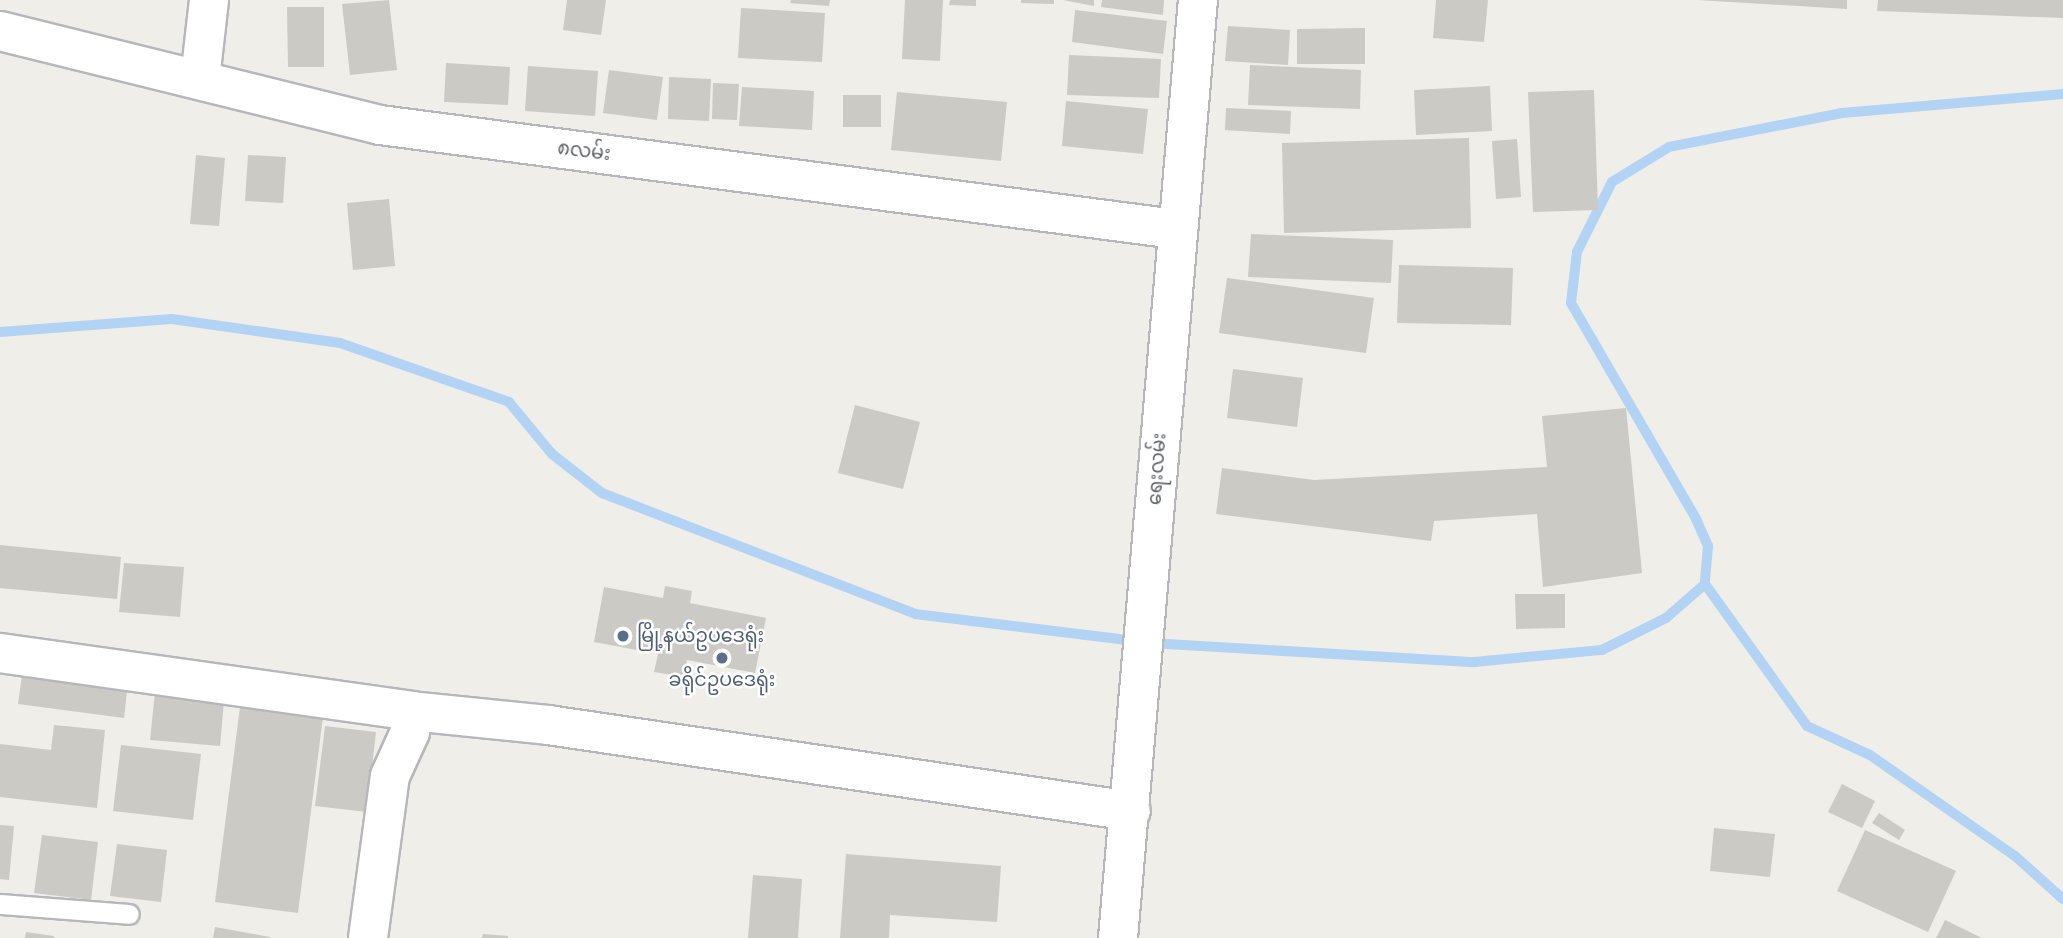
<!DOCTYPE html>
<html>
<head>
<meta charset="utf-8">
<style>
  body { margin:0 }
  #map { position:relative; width:2063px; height:938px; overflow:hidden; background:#efeee8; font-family:"DM Sans","Noto Sans Myanmar",sans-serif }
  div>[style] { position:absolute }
  .stream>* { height:10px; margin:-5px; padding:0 5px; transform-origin:5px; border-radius:5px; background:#b3d3f4 }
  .building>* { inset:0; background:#cbcac5 }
  .roads { filter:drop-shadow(2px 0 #b5b7bb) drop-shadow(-2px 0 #b5b7bb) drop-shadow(0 2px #b5b7bb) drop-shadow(0 -2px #b5b7bb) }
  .service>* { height:19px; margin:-9.5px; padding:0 9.5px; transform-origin:9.5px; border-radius:9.5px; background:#fff }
  .minor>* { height:38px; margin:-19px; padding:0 19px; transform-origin:19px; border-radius:19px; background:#fff }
  .tertiary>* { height:38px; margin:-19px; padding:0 19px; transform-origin:19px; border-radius:19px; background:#fff }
  .dots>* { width:19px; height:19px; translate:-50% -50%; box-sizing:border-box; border:4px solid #fff; border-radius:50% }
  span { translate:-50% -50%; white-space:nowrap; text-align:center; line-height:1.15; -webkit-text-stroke:5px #fff; paint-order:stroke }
  .street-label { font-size:19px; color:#606266 }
  .service-label { font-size:19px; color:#4e5e75 }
  .left { translate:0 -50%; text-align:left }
</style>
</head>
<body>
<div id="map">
  <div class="stream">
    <div style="left:2063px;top:94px;width:222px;rotate:175.1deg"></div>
    <div style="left:1842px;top:113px;width:176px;rotate:168.9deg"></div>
    <div style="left:1669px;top:147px;width:67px;rotate:148.4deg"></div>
    <div style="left:1612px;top:182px;width:78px;rotate:116.6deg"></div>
    <div style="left:1577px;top:252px;width:51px;rotate:96.7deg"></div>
    <div style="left:1571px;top:303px;width:250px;rotate:59.9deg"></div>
    <div style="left:1696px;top:519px;width:30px;rotate:66deg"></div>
    <div style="left:1708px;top:546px;width:38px;rotate:95deg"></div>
    <div style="left:1705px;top:584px;width:175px;rotate:54.3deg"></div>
    <div style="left:1807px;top:726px;width:69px;rotate:24.7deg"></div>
    <div style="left:1870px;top:755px;width:177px;rotate:34.9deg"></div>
    <div style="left:2015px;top:856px;width:64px;rotate:41.9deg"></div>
    <div style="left:0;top:332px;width:172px;rotate:-4.3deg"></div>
    <div style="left:172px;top:319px;width:170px;rotate:8.1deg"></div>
    <div style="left:340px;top:343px;width:179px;rotate:19.2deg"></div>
    <div style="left:509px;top:402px;width:67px;rotate:50.4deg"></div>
    <div style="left:552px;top:454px;width:63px;rotate:38deg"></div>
    <div style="left:602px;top:493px;width:336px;rotate:21.1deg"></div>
    <div style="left:915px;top:614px;width:222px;rotate:7deg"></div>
    <div style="left:1150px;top:643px;width:325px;rotate:3.4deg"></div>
    <div style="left:1474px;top:662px;width:129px;rotate:-5.4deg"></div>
    <div style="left:1602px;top:650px;width:72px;rotate:-26.6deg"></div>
    <div style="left:1666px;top:618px;width:52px;rotate:-41.1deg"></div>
  </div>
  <div class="building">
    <div style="clip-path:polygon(389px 0,397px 70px,350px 75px,342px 4px)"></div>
    <div style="clip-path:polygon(567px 0,606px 0,601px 35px,563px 30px)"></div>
    <div style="clip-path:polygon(791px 0,830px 0,829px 6px,790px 3px)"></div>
    <div style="clip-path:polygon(905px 0,943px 0,940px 61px,902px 59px)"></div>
    <div style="clip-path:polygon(950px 0,976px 0,976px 6px,949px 5px)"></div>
    <div style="clip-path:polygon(1021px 0,1054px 0,1054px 4px,1021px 3px)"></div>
    <div style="clip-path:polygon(1063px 0,1094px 0,1094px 6px)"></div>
    <div style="clip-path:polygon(1102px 0,1164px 0,1163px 15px,1101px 7px)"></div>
    <div style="clip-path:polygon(1436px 0,1488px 0,1484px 42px,1433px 38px)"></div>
    <div style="clip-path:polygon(1697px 0,1847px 0,1847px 9px)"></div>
    <div style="clip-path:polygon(1878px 0,2063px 0,2063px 18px,1877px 11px)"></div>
    <div style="clip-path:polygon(287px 7px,324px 7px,324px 67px,288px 67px)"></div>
    <div style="clip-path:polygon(741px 8px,825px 13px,822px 62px,738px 58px)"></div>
    <div style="clip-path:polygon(1075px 10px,1167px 21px,1163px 54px,1072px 42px)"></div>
    <div style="clip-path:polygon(1228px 26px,1290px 30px,1288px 65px,1225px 61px)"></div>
    <div style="clip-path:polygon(1365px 28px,1365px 64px,1297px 64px,1297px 29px)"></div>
    <div style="clip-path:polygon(1069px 55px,1161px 59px,1159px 98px,1067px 95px)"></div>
    <div style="clip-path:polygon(446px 63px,510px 67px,508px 105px,444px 102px)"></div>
    <div style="clip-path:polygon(1250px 65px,1361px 70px,1360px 109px,1248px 105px)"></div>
    <div style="clip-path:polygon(528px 66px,598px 71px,595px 116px,525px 111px)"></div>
    <div style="clip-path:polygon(609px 70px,663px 77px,657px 120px,603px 113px)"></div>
    <div style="clip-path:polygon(669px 77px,711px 79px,709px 121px,668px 119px)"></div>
    <div style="clip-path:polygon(713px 83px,739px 84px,737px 120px,712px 119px)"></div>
    <div style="clip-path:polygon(1490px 86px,1492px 131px,1416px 135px,1414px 90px)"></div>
    <div style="clip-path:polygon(742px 87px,814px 91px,812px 130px,739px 126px)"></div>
    <div style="clip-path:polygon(1594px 90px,1598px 210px,1533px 212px,1528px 92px)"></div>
    <div style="clip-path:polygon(897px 92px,1007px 102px,1001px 161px,891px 150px)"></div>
    <div style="clip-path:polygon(843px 95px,881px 95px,881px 127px,843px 127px)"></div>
    <div style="clip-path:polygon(1066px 101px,1148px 109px,1143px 154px,1062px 146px)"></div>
    <div style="clip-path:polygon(1226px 108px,1291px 111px,1290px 134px,1225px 130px)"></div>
    <div style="clip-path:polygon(1469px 138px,1471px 228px,1284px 233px,1282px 143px)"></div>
    <div style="clip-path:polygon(1517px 139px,1521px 197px,1496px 199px,1492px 141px)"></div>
    <div style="clip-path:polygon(196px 155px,225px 158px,219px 226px,190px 224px)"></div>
    <div style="clip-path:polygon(248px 155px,286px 157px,283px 203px,245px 201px)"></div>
    <div style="clip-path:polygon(389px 199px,395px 266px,353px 270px,347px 203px)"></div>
    <div style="clip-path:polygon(1251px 234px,1393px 240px,1391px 283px,1248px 277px)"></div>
    <div style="clip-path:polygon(1399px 265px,1513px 268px,1511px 325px,1397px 323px)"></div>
    <div style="clip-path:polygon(1227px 278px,1374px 298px,1366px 353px,1219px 333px)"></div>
    <div style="clip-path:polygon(1233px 369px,1303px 378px,1297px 427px,1227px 418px)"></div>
    <div style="clip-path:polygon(855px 405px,920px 422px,903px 489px,838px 473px)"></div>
    <div style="clip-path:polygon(1626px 408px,1642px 573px,1543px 587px,1537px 514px,1434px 521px,1431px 541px,1216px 514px,1222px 468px,1314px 480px,1547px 467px,1542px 416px)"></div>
    <div style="clip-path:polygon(0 545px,121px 557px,117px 599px,0 588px)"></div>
    <div style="clip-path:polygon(124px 563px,184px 567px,180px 617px,119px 612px)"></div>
    <div style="clip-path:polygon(665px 586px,692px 591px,690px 603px,766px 618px,755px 673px,687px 660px,684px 677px,654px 672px,658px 654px,594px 642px,604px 587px,663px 598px)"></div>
    <div style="clip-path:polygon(1515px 594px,1565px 594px,1565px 628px,1516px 629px)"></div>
    <div style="clip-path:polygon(24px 661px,129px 675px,124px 718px,18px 704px)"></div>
    <div style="clip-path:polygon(156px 683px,225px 690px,220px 746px,150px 740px)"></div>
    <div style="clip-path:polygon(240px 707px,323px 717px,298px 913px,215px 902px)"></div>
    <div style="clip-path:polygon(54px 725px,105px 730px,97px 808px,0 797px,0 744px,51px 750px)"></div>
    <div style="clip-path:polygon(325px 726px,376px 732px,367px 812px,315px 806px)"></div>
    <div style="clip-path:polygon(121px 745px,201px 754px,193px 820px,113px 811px)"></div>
    <div style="clip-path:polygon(1842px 784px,1875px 801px,1862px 828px,1828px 812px)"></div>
    <div style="clip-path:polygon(1879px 813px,1905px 830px,1899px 840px,1872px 823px)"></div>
    <div style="clip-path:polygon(0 825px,14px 826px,9px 880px,0 879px)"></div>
    <div style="clip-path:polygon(1714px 828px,1775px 834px,1770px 877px,1710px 871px)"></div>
    <div style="clip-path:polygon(1865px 830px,1956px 871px,1928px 932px,1837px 891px)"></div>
    <div style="clip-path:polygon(42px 835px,98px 842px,91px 900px,34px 893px)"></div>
    <div style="clip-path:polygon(117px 844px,167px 850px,161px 902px,110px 896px)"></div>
    <div style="clip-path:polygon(846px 854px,1001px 866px,997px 922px,890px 915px,889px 938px,840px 938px)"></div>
    <div style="clip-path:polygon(753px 875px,802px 879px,798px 938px,748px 938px)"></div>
    <div style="clip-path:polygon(1945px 920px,1982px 938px,1936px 938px)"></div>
    <div style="clip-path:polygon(215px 927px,270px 937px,270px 938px,213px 938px)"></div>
    <div style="clip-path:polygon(26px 932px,54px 936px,54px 938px,25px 938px)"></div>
    <div style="clip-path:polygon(483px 934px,508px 936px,508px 938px,482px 938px)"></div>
  </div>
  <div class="roads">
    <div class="service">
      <div style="left:0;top:904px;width:129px;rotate:4.4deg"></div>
    </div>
    <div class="minor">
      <div style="left:0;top:31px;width:391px;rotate:13.9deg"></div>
      <div style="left:380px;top:125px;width:802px;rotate:7.45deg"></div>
      <div style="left:200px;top:79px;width:80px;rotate:-83.5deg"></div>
      <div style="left:0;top:653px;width:415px;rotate:8deg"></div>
      <div style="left:368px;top:938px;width:163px;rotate:-82.3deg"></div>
      <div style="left:390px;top:776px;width:48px;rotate:-65.6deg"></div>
      <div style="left:410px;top:732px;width:21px;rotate:-87deg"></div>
      <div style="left:411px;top:711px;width:138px;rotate:5.8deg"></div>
      <div style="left:548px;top:725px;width:589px;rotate:8.39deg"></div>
    </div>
    <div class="tertiary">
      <div style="left:1118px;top:938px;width:941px;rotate:-85.13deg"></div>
    </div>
  </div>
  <div class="dots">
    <div style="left:623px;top:636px;background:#5c6f8a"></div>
    <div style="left:722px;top:658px;background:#5c6f8a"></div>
  </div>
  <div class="street-label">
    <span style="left:584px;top:151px;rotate:7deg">၈လမ်း</span>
    <span style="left:1157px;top:469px;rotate:-86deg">ရေးလမ်း</span>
  </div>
  <div class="service-label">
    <span class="left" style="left:637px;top:636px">မြို့နယ်ဥပဒေရုံး</span>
    <span style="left:722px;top:680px">ခရိုင်ဥပဒေရုံး</span>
  </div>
</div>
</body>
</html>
